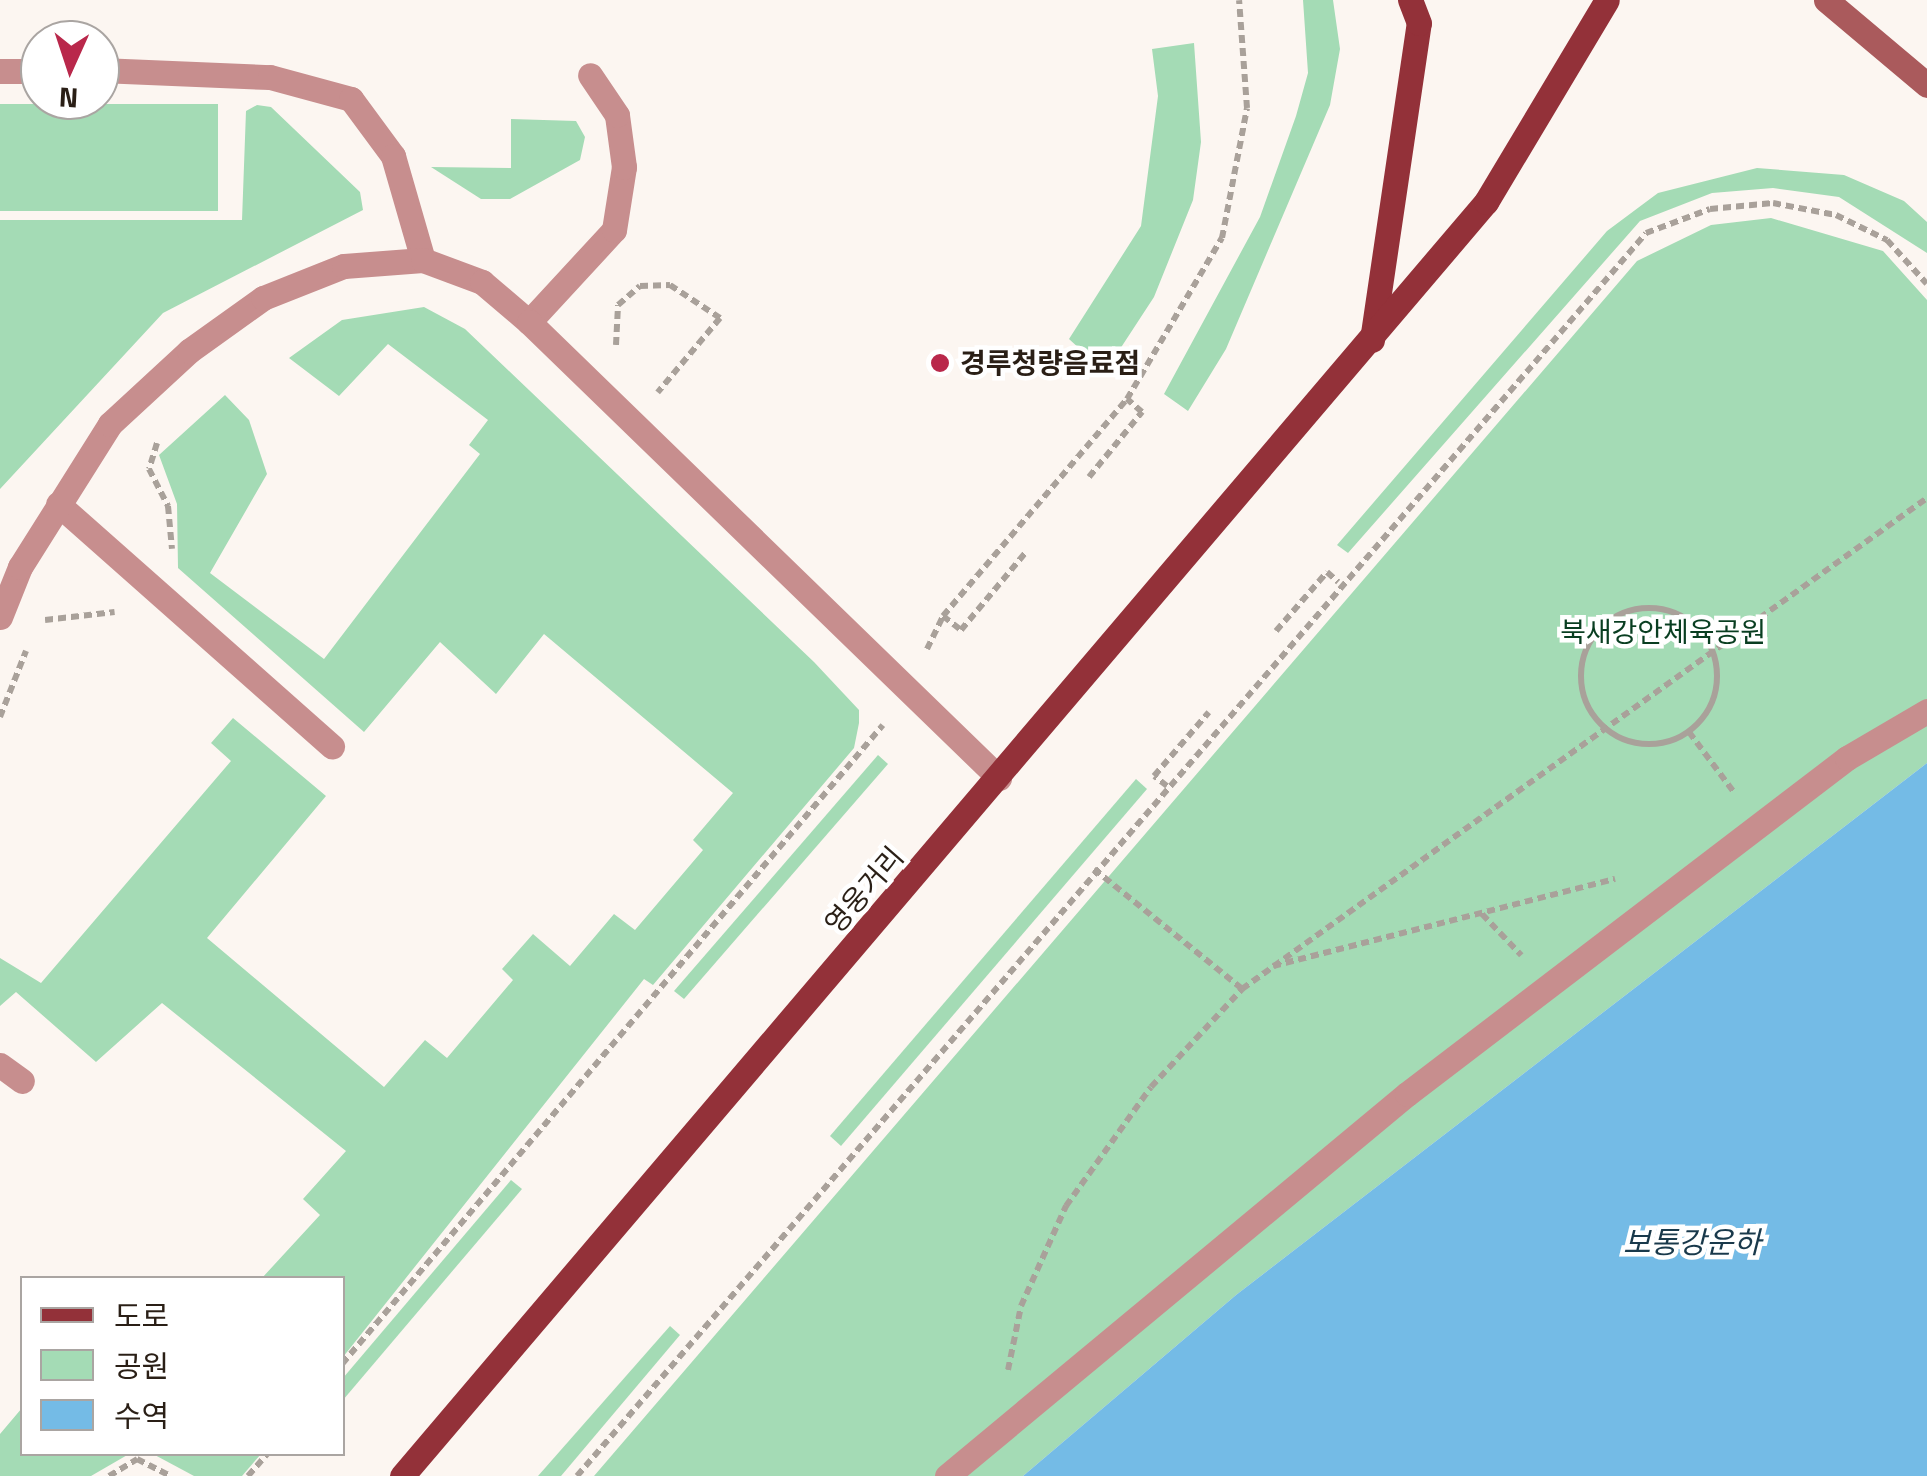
<!DOCTYPE html>
<html>
<head>
<meta charset="utf-8">
<style>
  body { margin:0 }
  #map { position:relative; width:1927px; height:1476px; overflow:hidden; background:#fcf6f1; font-family:"Titillium Web","Noto Sans KR",sans-serif }
  div>[style] { position:absolute }
  .green>* { inset:0; background:#a4dbb5 }
  .water>* { inset:0; background:#74bbe6 }
  .path>* { height:6px; margin-top:-3px; transform-origin:0; background:repeating-linear-gradient(90deg,#a9a19a 0 8px,transparent 0 13px) }
  .path>.ring { margin:-3px; padding:0; box-sizing:content-box; background:none; border:6px solid #a9a19a; border-radius:50% }
  .street>* { height:25px; margin:-12.5px; padding:0 12.5px; transform-origin:12.5px; border-radius:12.5px; background:#c78e8e }
  .secondary>* { height:25px; margin:-12.5px; padding:0 12.5px; transform-origin:12.5px; border-radius:12.5px; background:#aa5a5c }
  .primary>* { height:25px; margin:-12.5px; padding:0 12.5px; transform-origin:12.5px; border-radius:12.5px; background:#933139 }
  .dots>* { width:28px; height:28px; translate:-50% -50%; box-sizing:border-box; border:5px solid #fff; border-radius:50% }
  span { translate:-50% -50%; white-space:nowrap; text-align:center; line-height:1.15; -webkit-text-stroke:9px #fff; paint-order:stroke }
  .poi-label { font-size:28px; color:#2a1f16; font-weight:700 }
  .left { translate:0 -50%; text-align:left }
  .park-label { font-size:28px; color:#093e21 }
  .street-label { font-size:28px; color:#2a1f16 }
  .water-label { font-size:30px; color:#19394b; font-style:italic }
  .legend { position:absolute; left:20px; top:1276px; width:325px; height:180px; box-sizing:border-box; background:#fff; border:2px solid #aaa5a2; margin:0; padding:12px 18px; list-style:none; font-size:30px; color:#2a1f16 }
  .legend li { display:flex; align-items:center; gap:20px; height:50px }
  .legend b { width:50px; border:2px solid #aaa5a2 }
  .north { position:absolute; left:20px; top:20px; width:100px; height:100px; box-sizing:border-box; background:#fff; border:2px solid #aaa5a2; border-radius:50%; rotate:183deg; font-size:28px; font-weight:700; line-height:40px; text-align:center; color:#2a1f16 }
  .north::after { content:''; display:block; margin:auto; width:35px; height:45px; background:#b9284b; clip-path:polygon(50% 0,100% 100%,50% 72%,0 100%) }
</style>
</head>
<body>
<div id="map">
  <div class="green">
    <div style="clip-path:polygon(1303px 0,1333px 0,1340px 49px,1330px 105px,1226px 349px,1188px 411px,1164px 394px,1260px 217px,1296px 116px,1308px 73px)"></div>
    <div style="clip-path:polygon(1194px 43px,1201px 142px,1193px 200px,1154px 297px,1105px 372px,1069px 339px,1141px 226px,1158px 96px,1152px 49px)"></div>
    <div style="clip-path:polygon(0 104px,218px 104px,218px 211px,0 211px)"></div>
    <div style="clip-path:polygon(257px 105px,271px 107px,360px 192px,363px 210px,163px 313px,0 489px,0 220px,242px 220px,246px 111px)"></div>
    <div style="clip-path:polygon(511px 119px,576px 121px,585px 137px,580px 160px,510px 199px,481px 199px,431px 167px,511px 168px)"></div>
    <div style="clip-path:polygon(1757px 168px,1844px 175px,1904px 201px,1927px 222px,1927px 253px,1839px 197px,1773px 188px,1712px 193px,1640px 221px,1348px 553px,1337px 545px,1607px 231px,1658px 193px)"></div>
    <div style="clip-path:polygon(1771px 218px,1883px 251px,1927px 300px,1927px 763px,1236px 1295px,1023px 1476px,594px 1476px,1637px 261px,1711px 225px)"></div>
    <div style="clip-path:polygon(424px 307px,465px 329px,814px 662px,859px 710px,859px 723px,854px 748px,653px 985px,644px 979px,343px 1357px,342px 1278px,262px 1278px,320px 1215px,303px 1199px,346px 1151px,162px 1003px,96px 1062px,16px 992px,0 1006px,0 958px,41px 983px,231px 761px,211px 743px,233px 718px,326px 796px,207px 938px,384px 1087px,425px 1040px,447px 1058px,513px 980px,502px 969px,533px 934px,570px 966px,614px 914px,635px 930px,703px 850px,693px 840px,733px 793px,544px 634px,496px 694px,440px 642px,364px 732px,178px 568px,177px 504px,159px 455px,225px 395px,249px 420px,267px 474px,210px 573px,324px 659px,480px 454px,469px 445px,488px 420px,388px 344px,339px 396px,289px 358px,342px 320px)"></div>
    <div style="clip-path:polygon(878px 755px,888px 764px,684px 999px,674px 991px)"></div>
    <div style="clip-path:polygon(1136px 779px,1147px 789px,841px 1146px,830px 1136px)"></div>
    <div style="clip-path:polygon(511px 1180px,522px 1189px,343px 1400px,343px 1378px)"></div>
    <div style="clip-path:polygon(670px 1326px,680px 1335px,561px 1476px,538px 1476px)"></div>
    <div style="clip-path:polygon(22px 1408px,22px 1454px,129px 1454px,91px 1476px,0 1476px,0 1434px)"></div>
    <div style="clip-path:polygon(153px 1454px,261px 1454px,242px 1476px,194px 1476px)"></div>
  </div>
  <div class="water">
    <div style="clip-path:polygon(1927px 763px,1927px 1476px,1023px 1476px,1236px 1295px)"></div>
  </div>
  <div class="path">
    <div style="left:616px;top:345px;width:40px;rotate:-87.1deg"></div>
    <div style="left:618px;top:305px;width:29px;rotate:-41deg"></div>
    <div style="left:640px;top:286px;width:30px;rotate:-2deg"></div>
    <div style="left:670px;top:285px;width:60px;rotate:33.4deg"></div>
    <div style="left:720px;top:318px;width:97px;rotate:130deg"></div>
    <div style="left:157px;top:443px;width:27px;rotate:107deg"></div>
    <div style="left:149px;top:469px;width:42px;rotate:62.8deg"></div>
    <div style="left:168px;top:506px;width:43px;rotate:84.7deg"></div>
    <div style="left:1089px;top:477px;width:84px;rotate:-50.8deg"></div>
    <div style="left:1142px;top:412px;width:20px;rotate:-139deg"></div>
    <div class="ring" style="left:1581px;top:608px;width:130px;height:130px"></div>
    <div style="left:943px;top:616px;width:23px;rotate:38deg"></div>
    <div style="left:961px;top:630px;width:102px;rotate:-50.2deg"></div>
    <div style="left:45px;top:620px;width:70px;rotate:-6.5deg"></div>
    <div style="left:1276px;top:631px;width:78px;rotate:-49.2deg"></div>
    <div style="left:1327px;top:572px;width:15px;rotate:42deg"></div>
    <div style="left:927px;top:649px;width:37px;rotate:-64deg"></div>
    <div style="left:943px;top:616px;width:285px;rotate:-49.7deg"></div>
    <div style="left:1127px;top:399px;width:187px;rotate:-59.5deg"></div>
    <div style="left:1222px;top:238px;width:132px;rotate:-79.1deg"></div>
    <div style="left:1247px;top:108px;width:108px;rotate:-94.2deg"></div>
    <div style="left:0;top:717px;width:71px;rotate:-68.5deg"></div>
    <div style="left:1689px;top:732px;width:74px;rotate:53.3deg"></div>
    <div style="left:1167px;top:786px;width:16px;rotate:-142deg"></div>
    <div style="left:1154px;top:776px;width:84px;rotate:-49.3deg"></div>
    <div style="left:1094px;top:869px;width:191px;rotate:39deg"></div>
    <div style="left:1482px;top:914px;width:57px;rotate:46.4deg"></div>
    <div style="left:1273px;top:966px;width:353px;rotate:-14.3deg"></div>
    <div style="left:342px;top:1364px;width:837px;rotate:-49.75deg"></div>
    <div style="left:1008px;top:1370px;width:65px;rotate:-78.5deg"></div>
    <div style="left:1021px;top:1306px;width:110px;rotate:-65.8deg"></div>
    <div style="left:1066px;top:1206px;width:146px;rotate:-54.5deg"></div>
    <div style="left:1151px;top:1087px;width:134px;rotate:-47.1deg"></div>
    <div style="left:1242px;top:989px;width:843px;rotate:-35.63deg"></div>
    <div style="left:109px;top:1476px;width:33px;rotate:-31deg"></div>
    <div style="left:137px;top:1459px;width:38px;rotate:27deg"></div>
    <div style="left:248px;top:1476px;width:29px;rotate:-49deg"></div>
    <div style="left:577px;top:1476px;width:1639px;rotate:-49.3deg"></div>
    <div style="left:1646px;top:233px;width:68px;rotate:-20.6deg"></div>
    <div style="left:1710px;top:209px;width:63px;rotate:-5.4deg"></div>
    <div style="left:1773px;top:203px;width:64px;rotate:10.8deg"></div>
    <div style="left:1836px;top:215px;width:57px;rotate:26.1deg"></div>
    <div style="left:1887px;top:240px;width:59px;rotate:47.7deg"></div>
  </div>
  <div class="street">
    <div style="left:100px;top:70px;width:170px;rotate:2.4deg"></div>
    <div style="left:270px;top:77px;width:84px;rotate:15.2deg"></div>
    <div style="left:351px;top:99px;width:71px;rotate:53.6deg"></div>
    <div style="left:393px;top:156px;width:108px;rotate:73.9deg"></div>
    <div style="left:0;top:71px;width:40px"></div>
    <div style="left:529px;top:322px;width:125px;rotate:-47.3deg"></div>
    <div style="left:614px;top:230px;width:64px;rotate:-81deg"></div>
    <div style="left:624px;top:167px;width:52px;rotate:-97.7deg"></div>
    <div style="left:617px;top:115px;width:48px;rotate:-124deg"></div>
    <div style="left:58px;top:504px;width:366px;rotate:41.5deg"></div>
    <div style="left:0;top:617px;width:54px;rotate:-68.2deg"></div>
    <div style="left:20px;top:567px;width:169px;rotate:-57.8deg"></div>
    <div style="left:110px;top:424px;width:108px;rotate:-42.7deg"></div>
    <div style="left:189px;top:351px;width:91px;rotate:-35.6deg"></div>
    <div style="left:263px;top:298px;width:87px;rotate:-21.6deg"></div>
    <div style="left:344px;top:266px;width:79px;rotate:-4.3deg"></div>
    <div style="left:423px;top:260px;width:63px;rotate:20.4deg"></div>
    <div style="left:482px;top:282px;width:62px;rotate:40.4deg"></div>
    <div style="left:529px;top:322px;width:655px;rotate:44.13deg"></div>
    <div style="left:0;top:1065px;width:27px;rotate:36deg"></div>
    <div style="left:947px;top:1476px;width:598px;rotate:-39.71deg"></div>
    <div style="left:1407px;top:1094px;width:554px;rotate:-37.37deg"></div>
    <div style="left:1847px;top:758px;width:93px;rotate:-30.4deg"></div>
  </div>
  <div class="secondary">
    <div style="left:1826px;top:0;width:132px;rotate:40.1deg"></div>
  </div>
  <div class="primary">
    <div style="left:1372px;top:340px;width:320px;rotate:-81.6deg"></div>
    <div style="left:1419px;top:23px;width:25px;rotate:-111deg"></div>
    <div style="left:402px;top:1476px;width:1673px;rotate:-49.61deg"></div>
    <div style="left:1486px;top:202px;width:235px;rotate:-59.1deg"></div>
  </div>
  <div class="dots">
    <div style="left:940px;top:363px;background:#b9284b"></div>
  </div>
  <div class="poi-label">
    <span class="left" style="left:960px;top:363px">경루청량음료점</span>
  </div>
  <div class="park-label">
    <span style="left:1663px;top:632px">북새강안체육공원</span>
  </div>
  <div class="street-label">
    <span style="left:864px;top:890px;rotate:-49deg">영웅거리</span>
  </div>
  <div class="water-label">
    <span style="left:1692px;top:1242px">보통강운하</span>
  </div>
  <ul class="legend">
  <li><b style="height:12px;background:#933139"></b>도로</li>
  <li><b style="height:28px;background:#a4dbb5"></b>공원</li>
  <li><b style="height:28px;background:#74bbe6"></b>수역</li>
  </ul>
  <div class="north">N</div>
</div>
</body>
</html>
